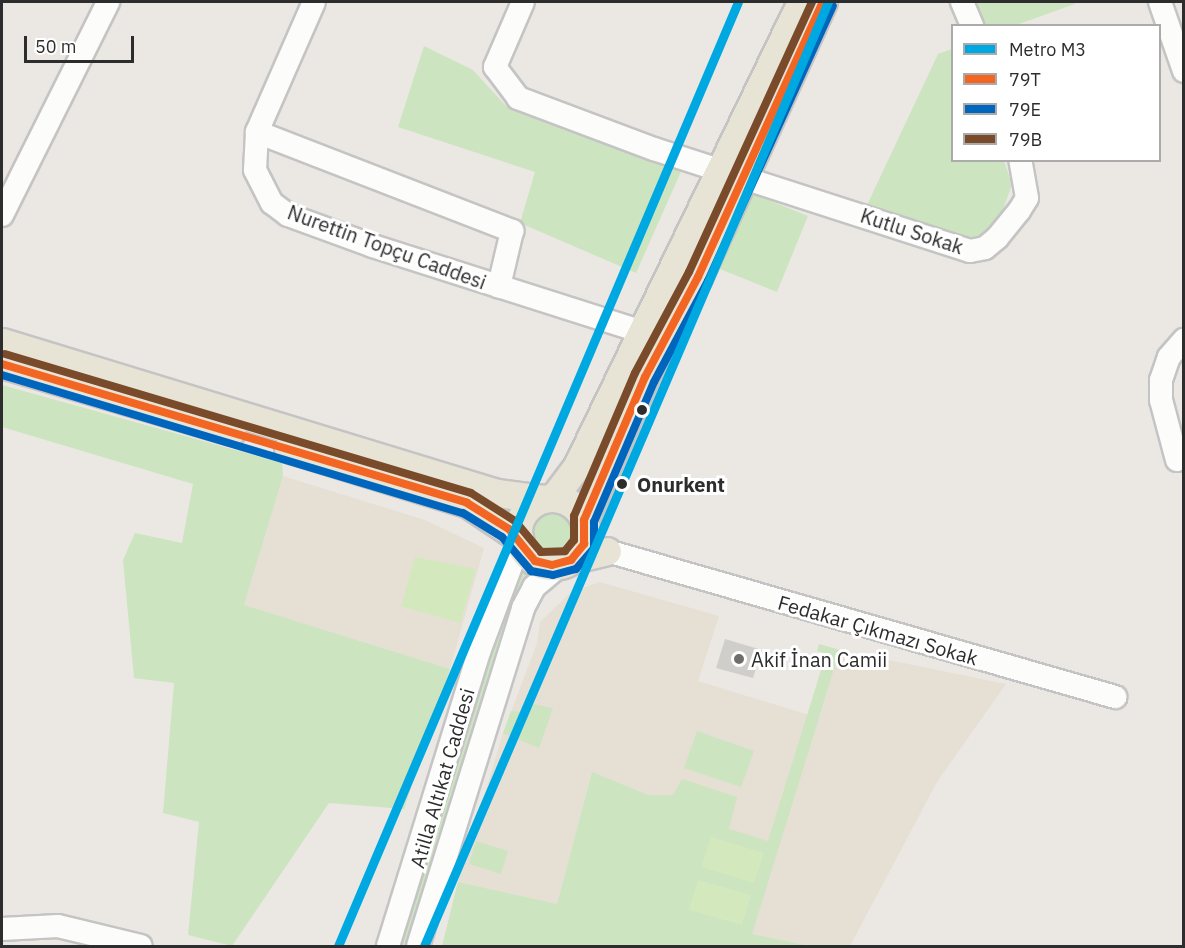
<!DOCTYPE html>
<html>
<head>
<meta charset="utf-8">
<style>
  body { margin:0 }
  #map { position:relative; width:1185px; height:948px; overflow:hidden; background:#ebe8e4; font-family:"IBM Plex Sans",sans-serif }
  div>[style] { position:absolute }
  .education>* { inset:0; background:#e5e0d3 }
  .green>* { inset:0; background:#cce4bf }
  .round { border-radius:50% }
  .pitch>* { inset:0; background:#d4e8bd }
  .building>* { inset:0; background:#d0cecb }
  .roads { filter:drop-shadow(2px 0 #c5c4c4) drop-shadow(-2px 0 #c5c4c4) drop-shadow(0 2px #c5c4c4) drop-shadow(0 -2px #c5c4c4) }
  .minor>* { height:22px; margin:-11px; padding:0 11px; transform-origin:11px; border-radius:11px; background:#fcfcfb }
  .major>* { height:27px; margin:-13.5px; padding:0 13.5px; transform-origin:13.5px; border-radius:13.5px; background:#e7e4d6 }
  .major>.ring { margin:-13.5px; padding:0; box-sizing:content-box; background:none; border:27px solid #e7e4d6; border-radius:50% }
  .bus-1>* { height:8px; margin:-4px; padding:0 4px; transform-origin:4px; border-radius:4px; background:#f26522 }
  .bus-2>* { height:8px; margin:-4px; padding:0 4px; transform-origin:4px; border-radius:4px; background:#0065bd }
  .bus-3>* { height:8px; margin:-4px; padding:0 4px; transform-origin:4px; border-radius:4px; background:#7a4b2a }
  .metro-1>* { height:9px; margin:-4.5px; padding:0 4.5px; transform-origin:4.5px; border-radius:4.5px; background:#00a8e1 }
  .dots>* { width:16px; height:16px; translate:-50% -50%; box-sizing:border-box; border:3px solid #fff; border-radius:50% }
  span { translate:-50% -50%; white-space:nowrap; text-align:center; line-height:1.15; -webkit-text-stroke:6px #fff; paint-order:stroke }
  .street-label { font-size:20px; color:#2d2d2d }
  .stop-label { font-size:20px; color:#2d2d2d; font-weight:700 }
  .left { translate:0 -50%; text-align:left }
  .poi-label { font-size:20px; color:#2d2d2d }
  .frame { position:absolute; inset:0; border:3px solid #2d2d2d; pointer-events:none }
  .legend { position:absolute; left:951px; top:24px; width:210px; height:138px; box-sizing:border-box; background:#fff; border:2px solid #ababab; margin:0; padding:8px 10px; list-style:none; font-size:18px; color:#2d2d2d }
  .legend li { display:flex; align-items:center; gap:12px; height:30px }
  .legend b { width:30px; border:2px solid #ababab }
  .scale { position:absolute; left:24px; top:36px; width:110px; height:27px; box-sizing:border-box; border:3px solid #2d2d2d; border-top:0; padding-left:8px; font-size:18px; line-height:21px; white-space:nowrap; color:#2d2d2d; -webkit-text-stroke:4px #fff; paint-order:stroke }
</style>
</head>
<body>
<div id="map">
  <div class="education">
    <div style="clip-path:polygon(283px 476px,425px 520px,484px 548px,450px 669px,244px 605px)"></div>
    <div style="clip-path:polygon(600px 582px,719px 616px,698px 681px,819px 718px,840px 650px,1006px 684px,937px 782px,850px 946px,810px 946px,752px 934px,592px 772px,557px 904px,458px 882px,503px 733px,537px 643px,540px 622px,571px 592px)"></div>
  </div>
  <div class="green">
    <div style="clip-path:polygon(972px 2px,1074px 2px,1075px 4px,1016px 25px,981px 26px)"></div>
    <div style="clip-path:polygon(424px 46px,473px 70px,506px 106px,683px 167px,636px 273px,520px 223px,535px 172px,398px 127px)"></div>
    <div style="clip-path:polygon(952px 49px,952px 160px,1004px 161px,1012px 184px,1002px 213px,985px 232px,964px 242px,867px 205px,938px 54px)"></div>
    <div style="clip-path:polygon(746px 191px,808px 216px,777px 292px,715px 267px)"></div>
    <div style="clip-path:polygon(2px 385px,282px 463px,283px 476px,244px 605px,450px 669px,404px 809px,329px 803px,232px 946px,188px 935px,199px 822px,163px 813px,174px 683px,134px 678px,123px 560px,135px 533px,182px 543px,193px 484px,2px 427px)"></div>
    <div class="round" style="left:532px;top:510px;width:42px;height:42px"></div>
    <div style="clip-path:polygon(524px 565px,538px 573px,412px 946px,400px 946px,491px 647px)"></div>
    <div style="clip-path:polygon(819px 644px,840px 650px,752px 934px,810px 946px,442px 946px,458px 882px,557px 904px,592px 772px,648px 795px,673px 795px,682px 779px,737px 797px,729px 829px,768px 841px,826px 654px,817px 651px)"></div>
    <div style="clip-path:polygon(528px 703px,553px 708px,539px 748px,503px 733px,511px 711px,523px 712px)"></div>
    <div style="clip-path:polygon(697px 731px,754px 751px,741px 787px,684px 768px)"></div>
    <div style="clip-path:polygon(476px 841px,508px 851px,501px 874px,469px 864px)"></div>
  </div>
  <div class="pitch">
    <div style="clip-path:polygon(415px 557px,476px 569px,460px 623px,401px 606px)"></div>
    <div style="clip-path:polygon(711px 837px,764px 853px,754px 883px,701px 867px)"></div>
    <div style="clip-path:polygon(698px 880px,751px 895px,742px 925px,689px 910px)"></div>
  </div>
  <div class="building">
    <div style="clip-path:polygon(725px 639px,762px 650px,753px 678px,716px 668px)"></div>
  </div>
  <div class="roads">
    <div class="minor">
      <div style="left:314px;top:2px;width:142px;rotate:113.7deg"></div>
      <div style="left:257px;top:132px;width:38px;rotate:93deg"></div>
      <div style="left:255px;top:170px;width:37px;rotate:63deg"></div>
      <div style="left:272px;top:203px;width:20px;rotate:37deg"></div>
      <div style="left:288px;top:215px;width:90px;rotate:20deg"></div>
      <div style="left:373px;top:246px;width:282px;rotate:17.7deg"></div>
      <div style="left:523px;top:2px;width:71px;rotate:113.3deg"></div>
      <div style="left:495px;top:67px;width:39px;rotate:53deg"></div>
      <div style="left:518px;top:98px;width:145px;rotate:20.6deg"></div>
      <div style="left:654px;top:149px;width:332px;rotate:17.9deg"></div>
      <div style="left:970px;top:251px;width:15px;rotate:-11deg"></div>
      <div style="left:985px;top:248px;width:16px;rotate:-40deg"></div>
      <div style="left:997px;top:238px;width:35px;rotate:-51deg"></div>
      <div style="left:1019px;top:211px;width:15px;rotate:-58deg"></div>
      <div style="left:1027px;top:198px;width:39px;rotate:-100deg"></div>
      <div style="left:962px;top:2px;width:26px;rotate:67deg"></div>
      <div style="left:1160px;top:2px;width:73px;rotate:70.8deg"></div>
      <div style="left:257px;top:132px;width:274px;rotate:21.2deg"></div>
      <div style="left:512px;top:231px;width:57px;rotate:103.3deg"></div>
      <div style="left:2px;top:215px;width:238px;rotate:-63.5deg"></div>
      <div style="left:1177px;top:460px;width:62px;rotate:-104.9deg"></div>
      <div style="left:1161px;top:400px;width:20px;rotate:-90deg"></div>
      <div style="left:1161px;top:380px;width:24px;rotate:-71deg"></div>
      <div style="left:1169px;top:357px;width:23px;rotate:-49deg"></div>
      <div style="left:607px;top:551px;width:529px;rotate:16.03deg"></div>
      <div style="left:2px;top:929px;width:56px;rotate:-3.1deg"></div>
      <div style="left:58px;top:926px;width:85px;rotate:13.5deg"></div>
      <div style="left:388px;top:946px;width:308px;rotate:-72.8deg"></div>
      <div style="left:479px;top:652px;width:117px;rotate:-69.6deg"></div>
      <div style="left:418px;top:946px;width:354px;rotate:-72.7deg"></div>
      <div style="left:523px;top:608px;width:24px;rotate:-62deg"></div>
      <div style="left:534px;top:587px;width:35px;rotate:-40deg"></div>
    </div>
    <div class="major">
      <div style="left:2px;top:342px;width:518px;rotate:16.96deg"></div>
      <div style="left:497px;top:493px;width:46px;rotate:7.4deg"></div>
      <div style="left:2px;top:364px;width:239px;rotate:16.3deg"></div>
      <div style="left:288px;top:448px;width:187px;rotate:17.1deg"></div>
      <div style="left:467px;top:503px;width:63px;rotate:33.9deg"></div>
      <div style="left:553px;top:498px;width:40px;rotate:-53deg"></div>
      <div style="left:577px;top:466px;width:515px;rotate:-64.23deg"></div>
      <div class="ring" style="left:518px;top:498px;width:41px;height:41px"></div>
      <div style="left:584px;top:520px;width:155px;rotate:-66.9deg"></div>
      <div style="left:645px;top:377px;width:113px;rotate:-62.1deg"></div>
      <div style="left:698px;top:277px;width:302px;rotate:-65.6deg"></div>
      <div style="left:571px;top:560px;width:37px;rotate:-14deg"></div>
    </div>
  </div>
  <div class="bus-1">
    <div style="left:2px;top:364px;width:485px;rotate:16.6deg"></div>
    <div style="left:467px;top:503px;width:49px;rotate:31.8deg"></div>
    <div style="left:509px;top:529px;width:41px;rotate:50.9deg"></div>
    <div style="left:535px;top:561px;width:17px;rotate:13deg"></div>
    <div style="left:552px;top:565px;width:20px;rotate:-15deg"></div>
    <div style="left:571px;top:560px;width:21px;rotate:-51deg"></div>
    <div style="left:584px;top:544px;width:24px;rotate:-90deg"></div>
    <div style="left:584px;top:520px;width:155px;rotate:-66.9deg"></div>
    <div style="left:645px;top:377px;width:113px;rotate:-62.1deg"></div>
    <div style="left:698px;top:277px;width:302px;rotate:-65.6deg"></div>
  </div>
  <div class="bus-2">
    <div style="left:2px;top:375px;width:481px;rotate:16.7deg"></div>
    <div style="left:463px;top:513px;width:46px;rotate:31.6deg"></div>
    <div style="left:502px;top:537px;width:45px;rotate:49.5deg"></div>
    <div style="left:531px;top:571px;width:22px;rotate:10deg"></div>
    <div style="left:553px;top:575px;width:24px;rotate:-15deg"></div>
    <div style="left:576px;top:569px;width:28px;rotate:-49deg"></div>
    <div style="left:594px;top:548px;width:26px;rotate:-90deg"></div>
    <div style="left:594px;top:522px;width:152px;rotate:-66.8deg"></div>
    <div style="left:654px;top:382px;width:115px;rotate:-61.9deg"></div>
    <div style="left:708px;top:281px;width:302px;rotate:-65.6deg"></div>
  </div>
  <div class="bus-3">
    <div style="left:5px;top:354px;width:486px;rotate:16.6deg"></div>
    <div style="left:471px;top:493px;width:52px;rotate:32.5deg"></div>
    <div style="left:515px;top:521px;width:40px;rotate:50deg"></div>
    <div style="left:541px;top:552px;width:24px;rotate:-2deg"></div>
    <div style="left:565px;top:551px;width:14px;rotate:-51deg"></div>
    <div style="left:574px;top:540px;width:24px;rotate:-90deg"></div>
    <div style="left:574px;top:516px;width:155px;rotate:-66.9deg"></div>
    <div style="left:635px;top:373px;width:115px;rotate:-61.9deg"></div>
    <div style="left:689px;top:272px;width:297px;rotate:-65.5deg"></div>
  </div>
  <div class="metro-1">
    <div style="left:338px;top:946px;width:1025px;rotate:-67.04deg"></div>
    <div style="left:424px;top:946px;width:1027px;rotate:-66.83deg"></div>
  </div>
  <div class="dots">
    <div style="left:642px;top:410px;background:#2d2d2d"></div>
    <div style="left:622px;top:484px;background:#2d2d2d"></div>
    <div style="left:739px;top:659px;background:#706e6d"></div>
  </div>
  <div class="street-label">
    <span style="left:912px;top:231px;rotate:18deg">Kutlu Sokak</span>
    <span style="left:387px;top:247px;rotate:20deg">Nurettin Topçu Caddesi</span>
    <span style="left:878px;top:630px;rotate:16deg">Fedakar Çıkmazı Sokak</span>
    <span style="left:442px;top:778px;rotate:-74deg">Atilla Altıkat Caddesi</span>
  </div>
  <div class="stop-label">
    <span class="left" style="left:637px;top:484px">Onurkent</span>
  </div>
  <div class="poi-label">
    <span class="left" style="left:751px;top:659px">Akif İnan Camii</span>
  </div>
  <div class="frame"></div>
  <ul class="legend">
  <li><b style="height:8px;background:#00a8e1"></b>Metro M3</li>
  <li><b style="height:8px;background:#f26522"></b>79T</li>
  <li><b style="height:8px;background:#0065bd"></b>79E</li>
  <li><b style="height:8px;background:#7a4b2a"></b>79B</li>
  </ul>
  <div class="scale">50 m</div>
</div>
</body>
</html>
